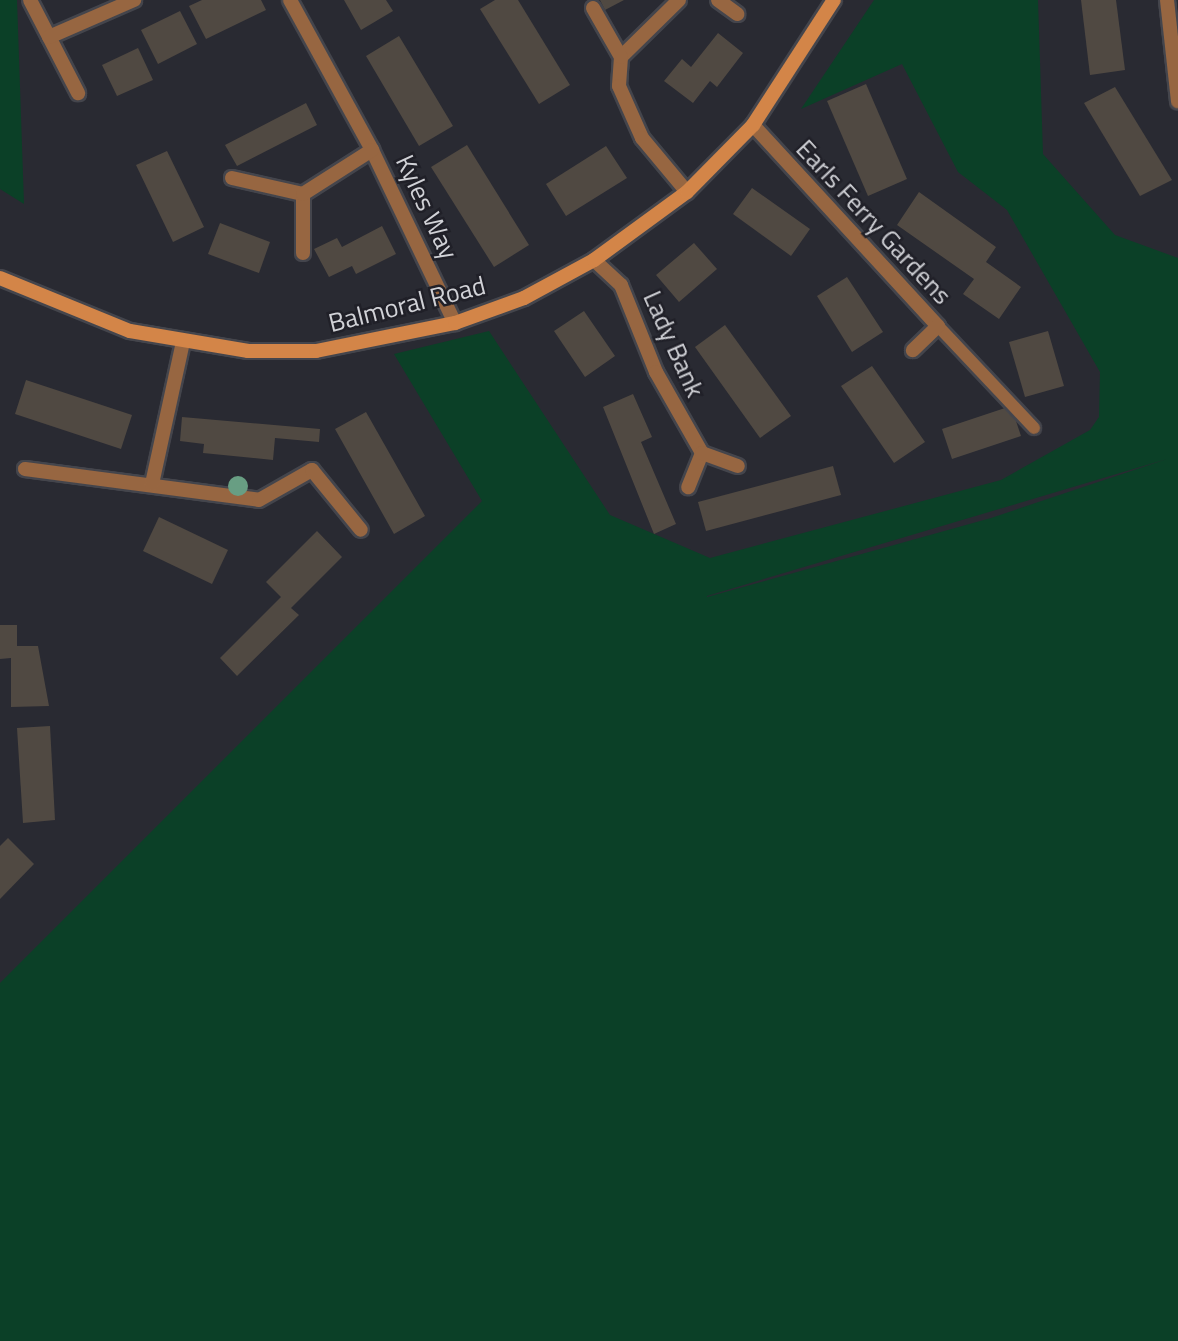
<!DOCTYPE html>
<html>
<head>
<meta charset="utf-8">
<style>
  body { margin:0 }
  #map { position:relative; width:1178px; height:1341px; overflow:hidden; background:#292a32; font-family:"Titillium Web",sans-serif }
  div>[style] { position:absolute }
  .green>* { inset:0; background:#0b4027 }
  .building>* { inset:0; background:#504942 }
  .roads { filter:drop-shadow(2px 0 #44454c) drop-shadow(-2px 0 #44454c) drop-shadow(0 2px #44454c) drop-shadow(0 -2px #44454c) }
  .lane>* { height:12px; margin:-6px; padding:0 6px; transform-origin:6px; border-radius:6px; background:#976641 }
  .street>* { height:14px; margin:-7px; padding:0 7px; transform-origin:7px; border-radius:7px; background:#976641 }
  .secondary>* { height:14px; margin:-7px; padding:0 7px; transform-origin:7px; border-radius:7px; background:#d38548 }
  .trees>* { width:20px; height:20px; margin:-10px; border-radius:50%; background:#689e83 }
  span { translate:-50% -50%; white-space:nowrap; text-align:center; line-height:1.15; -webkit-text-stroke:5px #202028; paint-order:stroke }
  .street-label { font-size:26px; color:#d1d2d7 }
</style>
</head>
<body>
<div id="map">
  <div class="green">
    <div style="clip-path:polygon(0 0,17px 0,24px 204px,0 189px)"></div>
    <div style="clip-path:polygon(evenodd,874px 0,1038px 0,1043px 154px,1115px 235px,1178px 258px,1178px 1341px,0 1341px,0 983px,482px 501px,394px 354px,489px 331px,610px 515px,710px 558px,1001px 480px,1090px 430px,1099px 417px,1100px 372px,1007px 210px,958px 172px,902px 64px,801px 109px,874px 0,1167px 459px,991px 518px,707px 597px,707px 596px,1167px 459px)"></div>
  </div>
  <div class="building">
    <div style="clip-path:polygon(202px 0,261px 0,266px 10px,206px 39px,189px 6px)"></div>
    <div style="clip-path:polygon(344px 0,386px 0,393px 11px,361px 30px)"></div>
    <div style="clip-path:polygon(495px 0,518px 0,570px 85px,539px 104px,480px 9px)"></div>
    <div style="clip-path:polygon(600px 0,624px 0,605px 10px)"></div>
    <div style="clip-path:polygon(1081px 0,1116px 0,1125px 70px,1090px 75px)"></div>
    <div style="clip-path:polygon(180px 11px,197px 44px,158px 64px,141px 30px)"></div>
    <div style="clip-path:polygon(718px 33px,743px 53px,717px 87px,710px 81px,693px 103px,664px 81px,682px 59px,691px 67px)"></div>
    <div style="clip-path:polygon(399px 36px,453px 126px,419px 146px,366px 56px)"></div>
    <div style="clip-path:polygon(138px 48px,153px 80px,117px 96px,102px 65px)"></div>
    <div style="clip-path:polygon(866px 84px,907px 179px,868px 196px,827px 101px)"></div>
    <div style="clip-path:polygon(1115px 87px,1172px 180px,1140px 196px,1084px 103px)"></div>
    <div style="clip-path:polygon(306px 103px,317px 125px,237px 166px,225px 145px)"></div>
    <div style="clip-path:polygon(467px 145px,529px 245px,494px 267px,431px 167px)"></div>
    <div style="clip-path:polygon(606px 146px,627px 178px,566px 216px,546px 184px)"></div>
    <div style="clip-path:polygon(167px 151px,204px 227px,173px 242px,136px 165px)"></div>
    <div style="clip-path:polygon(752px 188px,810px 229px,791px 256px,733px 214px)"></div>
    <div style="clip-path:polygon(919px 192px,996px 247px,986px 262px,1021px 287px,999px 319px,963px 294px,974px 279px,897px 225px)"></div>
    <div style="clip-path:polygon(220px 223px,270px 242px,259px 273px,208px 254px)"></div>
    <div style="clip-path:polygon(382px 226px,396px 254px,356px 274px,352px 266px,329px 277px,314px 249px,337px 238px,342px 247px)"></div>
    <div style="clip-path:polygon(694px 243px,717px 269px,679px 302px,656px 275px)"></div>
    <div style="clip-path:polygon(847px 277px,883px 332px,852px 352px,817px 296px)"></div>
    <div style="clip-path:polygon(584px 311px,615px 356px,585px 377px,554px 331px)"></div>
    <div style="clip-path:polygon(725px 325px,791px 416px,760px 438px,695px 347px)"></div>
    <div style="clip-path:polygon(1048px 331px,1064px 386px,1025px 397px,1009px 342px)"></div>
    <div style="clip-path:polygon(872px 366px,925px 442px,894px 463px,841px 386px)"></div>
    <div style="clip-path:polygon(26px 380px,132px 415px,121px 449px,15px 414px)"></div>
    <div style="clip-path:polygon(633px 394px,652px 437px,641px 442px,676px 524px,654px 534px,603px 407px)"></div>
    <div style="clip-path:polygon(1011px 406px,1021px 436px,952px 459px,942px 429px)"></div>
    <div style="clip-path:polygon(366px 412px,425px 516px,394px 534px,335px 429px)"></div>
    <div style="clip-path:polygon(182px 417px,320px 429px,319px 442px,275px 438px,273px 460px,203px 453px,204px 444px,180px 441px)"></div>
    <div style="clip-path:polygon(833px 466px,841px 495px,706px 531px,698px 502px)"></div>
    <div style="clip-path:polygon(159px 517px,228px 550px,212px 584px,143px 551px)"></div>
    <div style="clip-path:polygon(317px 531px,342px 557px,291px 608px,299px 615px,237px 676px,220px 658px,281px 597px,266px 582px)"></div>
    <div style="clip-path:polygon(0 625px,17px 625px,17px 646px,38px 646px,49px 706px,11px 707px,11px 658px,0 659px)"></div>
    <div style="clip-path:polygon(50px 726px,55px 820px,23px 823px,17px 728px)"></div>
    <div style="clip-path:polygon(8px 838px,34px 864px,0 899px,0 846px)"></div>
  </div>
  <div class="roads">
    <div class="lane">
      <div style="left:938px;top:326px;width:140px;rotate:46.7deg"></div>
    </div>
    <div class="street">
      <div style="left:30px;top:0;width:105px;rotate:62.7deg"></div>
      <div style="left:290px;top:0;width:171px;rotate:61.3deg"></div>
      <div style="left:372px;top:150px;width:192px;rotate:64.4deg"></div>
      <div style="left:679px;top:0;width:81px;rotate:135.5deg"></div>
      <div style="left:621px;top:57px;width:29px;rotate:94deg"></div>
      <div style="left:619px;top:86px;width:57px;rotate:66.1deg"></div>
      <div style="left:642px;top:138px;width:70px;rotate:50.2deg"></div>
      <div style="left:718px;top:0;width:24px;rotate:36deg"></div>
      <div style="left:1167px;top:0;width:102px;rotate:83.8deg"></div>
      <div style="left:593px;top:8px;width:56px;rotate:60.3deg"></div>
      <div style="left:49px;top:37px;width:93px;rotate:-23.5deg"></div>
      <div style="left:753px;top:125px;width:273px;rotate:47.4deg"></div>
      <div style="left:938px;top:326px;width:35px;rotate:136deg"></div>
      <div style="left:232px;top:178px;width:73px;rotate:12.7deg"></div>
      <div style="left:303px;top:253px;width:59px;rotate:-90deg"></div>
      <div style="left:303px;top:194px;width:82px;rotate:-32.5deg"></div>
      <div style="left:594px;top:260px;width:37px;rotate:43deg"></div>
      <div style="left:621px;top:285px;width:94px;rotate:68.1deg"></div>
      <div style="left:656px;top:372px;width:93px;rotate:60.4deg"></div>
      <div style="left:702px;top:453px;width:37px;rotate:112deg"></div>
      <div style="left:702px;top:453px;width:38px;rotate:20deg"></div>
      <div style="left:25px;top:469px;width:236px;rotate:7.5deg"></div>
      <div style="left:259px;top:500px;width:61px;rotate:-29.5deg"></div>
      <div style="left:312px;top:470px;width:77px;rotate:50.8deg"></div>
      <div style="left:152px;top:484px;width:145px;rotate:-77.7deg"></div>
    </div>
    <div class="secondary">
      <div style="left:0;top:278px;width:140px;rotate:22.2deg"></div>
      <div style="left:130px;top:331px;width:120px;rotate:9.6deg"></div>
      <div style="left:248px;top:351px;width:68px"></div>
      <div style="left:316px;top:351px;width:142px;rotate:-11.4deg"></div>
      <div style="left:455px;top:323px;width:73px;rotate:-19.9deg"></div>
      <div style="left:524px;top:298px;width:80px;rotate:-28.5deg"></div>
      <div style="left:594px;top:260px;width:115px;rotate:-36.2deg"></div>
      <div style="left:687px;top:192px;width:94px;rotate:-45.4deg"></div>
      <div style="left:753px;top:125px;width:149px;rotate:-57.1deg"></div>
    </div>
  </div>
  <div class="trees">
    <div style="left:238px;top:486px"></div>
  </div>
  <div class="street-label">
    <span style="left:427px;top:207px;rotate:65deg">Kyles Way</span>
    <span style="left:874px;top:222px;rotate:47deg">Earls Ferry Gardens</span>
    <span style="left:407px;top:304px;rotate:-14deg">Balmoral Road</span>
    <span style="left:674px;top:344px;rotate:66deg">Lady Bank</span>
  </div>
</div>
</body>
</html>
